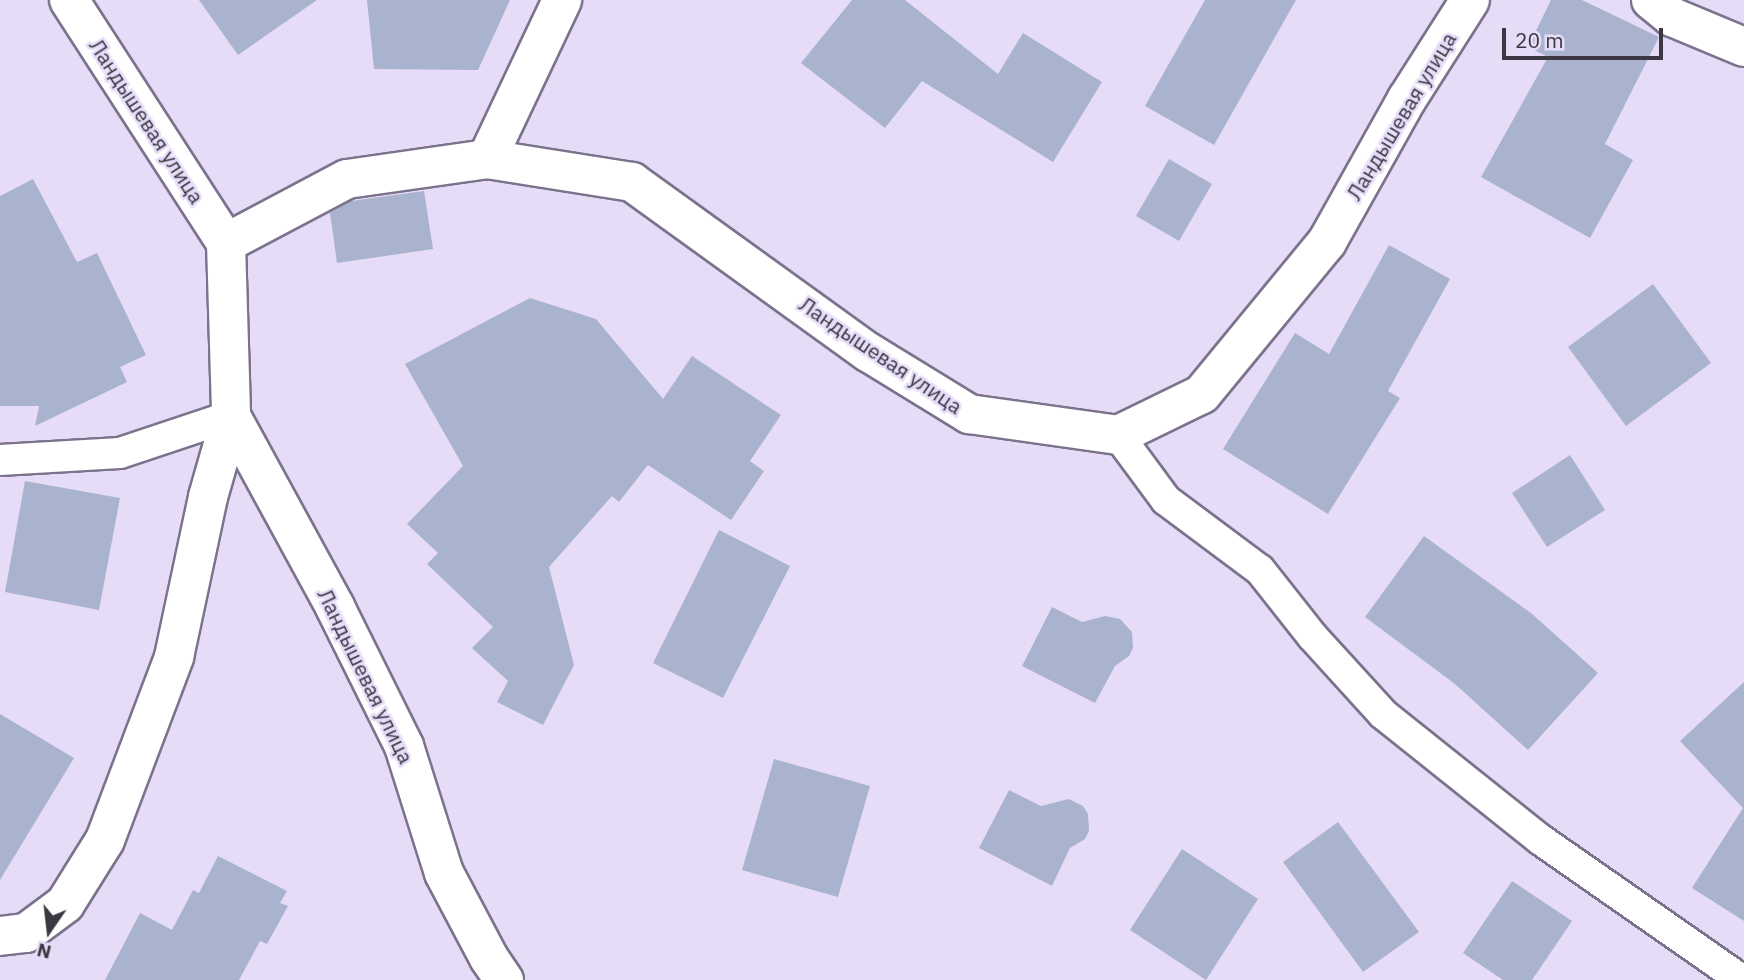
<!DOCTYPE html>
<html>
<head>
<meta charset="utf-8">
<style>
  body { margin:0 }
  #map { position:relative; width:1744px; height:980px; overflow:hidden; background:#e6dcf8; font-family:"IBM Plex Sans",sans-serif }
  div>[style] { position:absolute }
  .building>* { inset:0; background:#aab3ce }
  .roads { filter:drop-shadow(2px 0 #7b738c) drop-shadow(-2px 0 #7b738c) drop-shadow(0 2px #7b738c) drop-shadow(0 -2px #7b738c) }
  .lane>* { height:30px; margin:-15px; padding:0 15px; transform-origin:15px; border-radius:15px; background:#fff }
  .street>* { height:38px; margin:-19px; padding:0 19px; transform-origin:19px; border-radius:19px; background:#fff }
  .secondary>* { height:38px; margin:-19px; padding:0 19px; transform-origin:19px; border-radius:19px; background:#fff }
  span { translate:-50% -50%; white-space:nowrap; text-align:center; line-height:1.15; -webkit-text-stroke:5px #e6dcf8; paint-order:stroke }
  .street-label { font-size:21px; color:#3b3843 }
  .north { position:absolute; left:14px; top:896px; width:70px; height:70px; -webkit-text-stroke:5px #e6dcf8; paint-order:stroke; rotate:194deg; font-size:19px; font-weight:700; line-height:28px; text-align:center; color:#3b3843 }
  .north::after { content:''; display:block; margin:auto; width:24px; height:32px; background:#3b3843; clip-path:polygon(50% 0,100% 100%,50% 72%,0 100%) }
  .scale { position:absolute; left:1502px; top:28px; width:161px; height:32px; box-sizing:border-box; border:4px solid #3b3843; border-top:0; padding-left:9px; font-size:21px; line-height:24px; white-space:nowrap; color:#3b3843; -webkit-text-stroke:5px #e6dcf8; paint-order:stroke }
</style>
</head>
<body>
<div id="map">
  <div class="building">
    <div style="clip-path:polygon(199px 0,317px 0,238px 55px)"></div>
    <div style="clip-path:polygon(367px 0,510px 0,478px 70px,374px 69px)"></div>
    <div style="clip-path:polygon(852px 0,905px 0,998px 74px,1023px 33px,1102px 82px,1053px 162px,922px 81px,885px 128px,801px 63px)"></div>
    <div style="clip-path:polygon(1205px 0,1296px 0,1214px 145px,1145px 106px)"></div>
    <div style="clip-path:polygon(1551px 0,1582px 0,1659px 37px,1605px 144px,1633px 160px,1590px 238px,1481px 177px,1548px 57px,1528px 47px)"></div>
    <div style="clip-path:polygon(1169px 159px,1212px 184px,1179px 241px,1136px 216px)"></div>
    <div style="clip-path:polygon(33px 179px,77px 262px,97px 253px,146px 355px,120px 367px,127px 382px,35px 426px,39px 406px,0 406px,0 196px)"></div>
    <div style="clip-path:polygon(424px 191px,433px 249px,337px 263px,330px 213px,351px 201px)"></div>
    <div style="clip-path:polygon(1389px 245px,1450px 279px,1388px 391px,1400px 398px,1328px 514px,1223px 449px,1295px 333px,1329px 354px)"></div>
    <div style="clip-path:polygon(1653px 284px,1711px 363px,1626px 426px,1568px 347px)"></div>
    <div style="clip-path:polygon(530px 298px,596px 319px,663px 399px,692px 356px,781px 415px,750px 461px,764px 471px,731px 520px,648px 465px,619px 502px,612px 496px,549px 567px,574px 665px,543px 725px,497px 702px,508px 681px,472px 648px,493px 627px,427px 564px,438px 553px,407px 524px,463px 466px,405px 364px)"></div>
    <div style="clip-path:polygon(1570px 455px,1605px 510px,1547px 547px,1512px 493px)"></div>
    <div style="clip-path:polygon(25px 481px,120px 498px,99px 610px,5px 592px)"></div>
    <div style="clip-path:polygon(719px 530px,790px 566px,723px 698px,653px 663px)"></div>
    <div style="clip-path:polygon(1424px 536px,1531px 613px,1598px 673px,1528px 750px,1455px 684px,1365px 617px)"></div>
    <div style="clip-path:polygon(1052px 607px,1082px 622px,1105px 616px,1120px 619px,1132px 632px,1133px 648px,1129px 656px,1115px 666px,1095px 703px,1022px 666px)"></div>
    <div style="clip-path:polygon(1744px 682px,1744px 921px,1692px 888px,1743px 808px,1680px 741px)"></div>
    <div style="clip-path:polygon(0 714px,74px 758px,0 880px)"></div>
    <div style="clip-path:polygon(774px 759px,870px 786px,838px 897px,742px 870px)"></div>
    <div style="clip-path:polygon(1009px 790px,1041px 806px,1069px 799px,1083px 806px,1088px 814px,1089px 831px,1085px 839px,1070px 848px,1052px 886px,979px 848px)"></div>
    <div style="clip-path:polygon(1338px 822px,1419px 932px,1363px 972px,1283px 862px)"></div>
    <div style="clip-path:polygon(1182px 849px,1258px 899px,1206px 980px,1130px 930px)"></div>
    <div style="clip-path:polygon(218px 856px,287px 891px,280px 903px,288px 906px,267px 944px,260px 941px,239px 980px,105px 980px,140px 913px,172px 930px,193px 890px,199px 893px)"></div>
    <div style="clip-path:polygon(1512px 881px,1572px 921px,1532px 980px,1503px 980px,1463px 953px)"></div>
  </div>
  <div class="roads">
    <div class="lane">
      <div style="left:1118px;top:435px;width:81px;rotate:53.6deg"></div>
      <div style="left:1166px;top:500px;width:117px;rotate:36.7deg"></div>
      <div style="left:1260px;top:570px;width:85px;rotate:51.7deg"></div>
      <div style="left:1313px;top:637px;width:104px;rotate:47.7deg"></div>
      <div style="left:1383px;top:714px;width:202px;rotate:38.6deg"></div>
      <div style="left:1541px;top:840px;width:245px;rotate:34.9deg"></div>
      <div style="left:0;top:460px;width:120px;rotate:-3.3deg"></div>
      <div style="left:120px;top:453px;width:117px;rotate:-18.4deg"></div>
    </div>
    <div class="street">
      <div style="left:1651px;top:0;width:27px;rotate:39deg"></div>
      <div style="left:1672px;top:17px;width:78px;rotate:22.6deg"></div>
      <div style="left:487px;top:159px;width:176px;rotate:-64.7deg"></div>
      <div style="left:226px;top:243px;width:137px;rotate:-27.9deg"></div>
      <div style="left:347px;top:179px;width:141px;rotate:-8.1deg"></div>
      <div style="left:487px;top:159px;width:147px;rotate:9deg"></div>
      <div style="left:632px;top:182px;width:291px;rotate:35.8deg"></div>
      <div style="left:868px;top:352px;width:119px;rotate:31.5deg"></div>
      <div style="left:969px;top:414px;width:150px;rotate:8deg"></div>
      <div style="left:1118px;top:435px;width:93px;rotate:-26deg"></div>
      <div style="left:1202px;top:394px;width:197px;rotate:-50.6deg"></div>
      <div style="left:1327px;top:242px;width:164px;rotate:-60.8deg"></div>
      <div style="left:1407px;top:99px;width:117px;rotate:-57.5deg"></div>
      <div style="left:0;top:936px;width:26px;rotate:-7deg"></div>
      <div style="left:26px;top:933px;width:49px;rotate:-36.6deg"></div>
      <div style="left:65px;top:904px;width:75px;rotate:-58deg"></div>
      <div style="left:105px;top:840px;width:196px;rotate:-69.3deg"></div>
      <div style="left:174px;top:657px;width:164px;rotate:-78deg"></div>
      <div style="left:208px;top:497px;width:84px;rotate:-74.1deg"></div>
    </div>
    <div class="secondary">
      <div style="left:69px;top:0;width:289px;rotate:57.1deg"></div>
      <div style="left:226px;top:243px;width:173px;rotate:88.3deg"></div>
      <div style="left:231px;top:416px;width:217px;rotate:61.4deg"></div>
      <div style="left:335px;top:607px;width:155px;rotate:63.6deg"></div>
      <div style="left:404px;top:746px;width:133px;rotate:72.5deg"></div>
      <div style="left:444px;top:873px;width:96px;rotate:62.1deg"></div>
      <div style="left:489px;top:958px;width:27px;rotate:56deg"></div>
    </div>
  </div>
  <div class="street-label">
    <span style="left:1401px;top:116px;rotate:-59deg">Ландышевая улица</span>
    <span style="left:147px;top:121px;rotate:57deg">Ландышевая улица</span>
    <span style="left:881px;top:355px;rotate:34deg">Ландышевая улица</span>
    <span style="left:366px;top:676px;rotate:64deg">Ландышевая улица</span>
  </div>
  <div class="north">N</div>
  <div class="scale">20 m</div>
</div>
</body>
</html>
